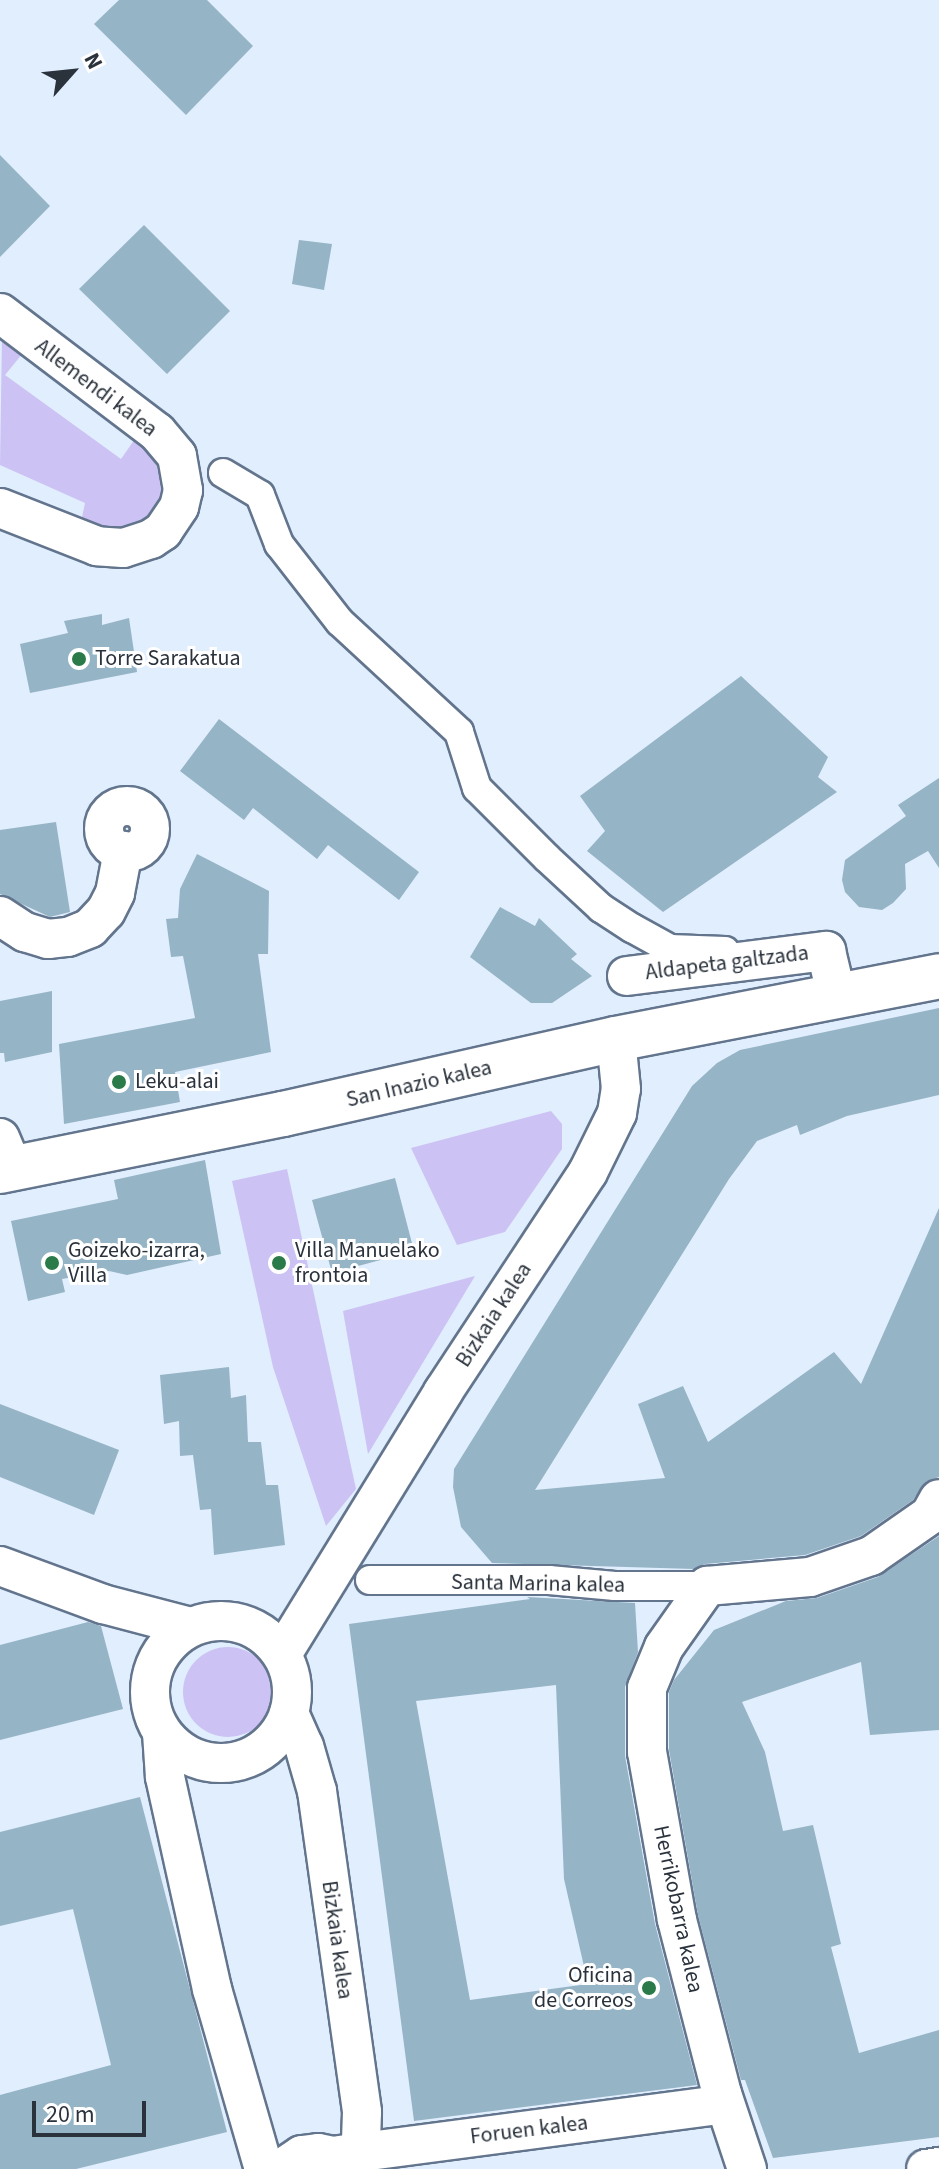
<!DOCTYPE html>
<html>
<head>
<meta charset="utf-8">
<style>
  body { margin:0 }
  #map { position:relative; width:939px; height:2169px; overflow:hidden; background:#e1eefe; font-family:"Source Sans 3",sans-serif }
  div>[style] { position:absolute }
  .green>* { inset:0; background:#ccc2f4 }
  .round { border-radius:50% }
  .building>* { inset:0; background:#95b4c6 }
  .roads { filter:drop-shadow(2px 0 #63758d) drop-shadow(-2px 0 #63758d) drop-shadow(0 2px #63758d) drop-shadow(0 -2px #63758d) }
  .pedestrian>* { height:28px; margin:-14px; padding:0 14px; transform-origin:14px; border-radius:14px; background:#fff }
  .minor>* { height:38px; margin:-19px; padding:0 19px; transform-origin:19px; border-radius:19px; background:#fff }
  .minor>.ring { margin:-19px; padding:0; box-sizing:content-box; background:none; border:38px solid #fff; border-radius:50% }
  .secondary>* { height:44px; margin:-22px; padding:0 22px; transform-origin:22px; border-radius:22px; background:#fff }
  .dots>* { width:22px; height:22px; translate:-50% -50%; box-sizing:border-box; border:4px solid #fff; border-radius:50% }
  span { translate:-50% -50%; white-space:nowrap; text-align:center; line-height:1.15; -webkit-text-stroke:6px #fff; paint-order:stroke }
  .street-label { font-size:22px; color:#2a323c }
  .poi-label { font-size:22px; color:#2a323c }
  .left { translate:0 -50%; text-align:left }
  .right { translate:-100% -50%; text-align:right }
  .north { position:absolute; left:32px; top:32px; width:80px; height:80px; -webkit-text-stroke:6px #fff; paint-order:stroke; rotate:63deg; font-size:22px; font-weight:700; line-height:32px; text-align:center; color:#2a323c }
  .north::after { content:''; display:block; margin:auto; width:28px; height:36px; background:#2a323c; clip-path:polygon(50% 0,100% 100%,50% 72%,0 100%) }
  .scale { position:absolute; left:32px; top:2101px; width:114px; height:36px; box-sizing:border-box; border:4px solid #2a323c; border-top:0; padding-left:10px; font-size:24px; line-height:28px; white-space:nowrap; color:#2a323c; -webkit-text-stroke:6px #fff; paint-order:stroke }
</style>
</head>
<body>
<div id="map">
  <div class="green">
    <div style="clip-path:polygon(2px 336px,23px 353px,5px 375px,121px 459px,137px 436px,160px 461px,165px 485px,163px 496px,159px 507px,142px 524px,122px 532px,80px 527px,85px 503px,0 465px)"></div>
    <div style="clip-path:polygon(551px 1111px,562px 1124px,562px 1149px,505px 1232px,457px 1245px,411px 1148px)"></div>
    <div style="clip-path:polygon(287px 1169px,356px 1489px,326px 1526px,273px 1367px,232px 1181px)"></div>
    <div style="clip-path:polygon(475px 1276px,368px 1454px,343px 1311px)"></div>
    <div class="round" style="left:183px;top:1647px;width:90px;height:90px"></div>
  </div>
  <div class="building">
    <div style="clip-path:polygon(119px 0,207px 0,253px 46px,186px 115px,94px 24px)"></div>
    <div style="clip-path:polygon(0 155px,50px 206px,0 257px)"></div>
    <div style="clip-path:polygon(144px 225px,230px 311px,167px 374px,79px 289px)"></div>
    <div style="clip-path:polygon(299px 240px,332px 244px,324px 290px,292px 284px)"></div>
    <div style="clip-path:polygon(102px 614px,102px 625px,129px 618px,137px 672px,30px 693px,20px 644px,68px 633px,64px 621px)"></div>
    <div style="clip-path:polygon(741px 676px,828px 757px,818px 777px,837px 792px,663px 912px,587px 851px,605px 831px,580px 796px)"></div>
    <div style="clip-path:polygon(219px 719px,419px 872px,399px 900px,328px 845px,317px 859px,253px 808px,244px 820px,180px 771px)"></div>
    <div style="clip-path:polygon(939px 778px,939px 868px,928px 851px,905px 864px,906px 889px,893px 903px,882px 910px,859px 907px,845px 892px,842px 880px,845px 860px,906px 816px,898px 805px)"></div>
    <div style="clip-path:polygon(56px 822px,70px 912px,50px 917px,0 894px,0 830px)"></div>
    <div style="clip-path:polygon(197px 854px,269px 891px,268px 954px,258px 954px,271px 1052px,175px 1072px,180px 1102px,64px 1124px,59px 1044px,195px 1018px,183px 956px,171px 957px,166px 919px,178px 918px,180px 889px)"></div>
    <div style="clip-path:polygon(500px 907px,535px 926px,539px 918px,577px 954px,571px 959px,592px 976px,552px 1003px,531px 1003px,470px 957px)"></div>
    <div style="clip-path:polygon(52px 991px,52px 1052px,5px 1062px,4px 1053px,0 1053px,0 1001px)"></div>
    <div style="clip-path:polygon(939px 1008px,939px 1095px,847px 1116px,800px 1135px,797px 1125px,757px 1141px,729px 1179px,535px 1490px,665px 1478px,638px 1404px,683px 1386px,708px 1442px,834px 1352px,861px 1384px,939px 1208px,939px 1477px,927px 1481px,913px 1500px,861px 1536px,805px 1555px,705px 1564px,694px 1569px,492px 1563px,461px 1527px,453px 1487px,454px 1469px,692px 1086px,717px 1063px,740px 1050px)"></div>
    <div style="clip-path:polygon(205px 1160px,221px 1254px,127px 1275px,109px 1271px,62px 1279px,65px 1292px,28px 1301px,11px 1221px,118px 1199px,114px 1180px)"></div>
    <div style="clip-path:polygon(395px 1178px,414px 1251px,332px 1273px,312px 1200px)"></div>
    <div style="clip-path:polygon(229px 1367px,231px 1398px,246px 1395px,248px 1442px,261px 1442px,266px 1485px,278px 1485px,285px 1545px,214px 1555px,211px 1509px,200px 1510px,193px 1455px,180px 1456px,179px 1421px,164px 1424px,160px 1375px)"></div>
    <div style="clip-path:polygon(0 1404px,119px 1450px,94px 1515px,0 1477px)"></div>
    <div style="clip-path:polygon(939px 1536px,939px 1730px,870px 1735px,861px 1662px,742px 1702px,765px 1752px,783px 1831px,813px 1825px,841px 1944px,831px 1947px,859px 2053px,939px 2030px,939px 2137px,773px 2158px,745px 2080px,741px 2080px,698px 1915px,669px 1750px,669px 1692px,674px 1680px,714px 1630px,786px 1601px,817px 1598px,878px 1577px)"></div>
    <div style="clip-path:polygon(evenodd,527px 1597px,635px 1603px,638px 1652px,625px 1687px,625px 1756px,655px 1924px,697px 2085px,414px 2121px,349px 1624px,530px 1599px,527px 1597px,556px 1685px,564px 1879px,588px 1984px,470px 2000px,416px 1701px,556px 1685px)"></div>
    <div style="clip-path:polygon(88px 1622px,101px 1626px,123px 1709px,0 1740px,0 1645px)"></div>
    <div style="clip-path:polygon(140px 1797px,227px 2132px,76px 2169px,0 2169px,0 2095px,111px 2065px,73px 1909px,0 1926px,0 1832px)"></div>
  </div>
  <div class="roads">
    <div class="pedestrian">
      <div style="left:223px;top:473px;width:43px;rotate:30.7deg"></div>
      <div style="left:260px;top:495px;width:53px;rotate:68.8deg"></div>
      <div style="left:279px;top:544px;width:99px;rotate:52deg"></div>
      <div style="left:340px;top:622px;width:162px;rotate:42.7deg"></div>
      <div style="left:459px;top:732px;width:59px;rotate:72.2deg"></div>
      <div style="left:477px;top:788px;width:99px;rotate:45deg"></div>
      <div style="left:547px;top:858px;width:74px;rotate:42.8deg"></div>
      <div style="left:601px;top:908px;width:37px;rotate:33deg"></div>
      <div style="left:632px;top:928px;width:43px;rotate:28.9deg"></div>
      <div style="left:670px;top:949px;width:55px;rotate:2.1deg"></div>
      <div style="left:370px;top:1580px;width:179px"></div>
      <div style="left:549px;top:1580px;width:66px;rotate:5.2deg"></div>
      <div style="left:615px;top:1586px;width:92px"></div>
    </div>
    <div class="minor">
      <div style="left:0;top:313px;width:197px;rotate:37.2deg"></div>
      <div style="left:157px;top:432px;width:31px;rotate:50deg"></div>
      <div style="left:177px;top:456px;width:35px;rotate:80deg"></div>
      <div style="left:183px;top:490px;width:17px;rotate:103deg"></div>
      <div style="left:179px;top:507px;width:29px;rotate:124deg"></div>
      <div style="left:163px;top:531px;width:14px;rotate:146deg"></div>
      <div style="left:151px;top:539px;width:29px;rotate:162deg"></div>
      <div style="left:123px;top:548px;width:26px;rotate:-176deg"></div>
      <div style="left:97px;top:546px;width:104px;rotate:-158.6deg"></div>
      <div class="ring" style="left:104px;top:806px;width:8px;height:8px"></div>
      <div style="left:0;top:916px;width:30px;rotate:33deg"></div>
      <div style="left:25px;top:932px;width:24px;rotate:17deg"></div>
      <div style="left:48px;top:939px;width:20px;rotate:-6deg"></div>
      <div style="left:68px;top:937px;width:24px;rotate:-22deg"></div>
      <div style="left:90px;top:928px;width:23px;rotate:-47deg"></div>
      <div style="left:106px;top:911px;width:20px;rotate:-63deg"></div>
      <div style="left:115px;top:893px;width:43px;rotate:-79.2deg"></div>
      <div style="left:627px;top:976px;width:201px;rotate:-7.2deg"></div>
      <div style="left:826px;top:951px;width:47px;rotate:76.6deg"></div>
      <div style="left:0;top:1138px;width:33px;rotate:67deg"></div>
      <div style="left:0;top:1566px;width:110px;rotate:20.3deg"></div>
      <div style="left:103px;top:1604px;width:90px;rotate:14.8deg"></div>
      <div class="ring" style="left:150px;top:1621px;width:104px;height:104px"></div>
      <div style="left:282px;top:1654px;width:308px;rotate:-58.4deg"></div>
      <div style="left:443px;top:1392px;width:263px;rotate:-56.6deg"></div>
      <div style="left:588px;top:1172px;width:66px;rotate:-63.8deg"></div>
      <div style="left:617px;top:1113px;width:24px;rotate:-81deg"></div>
      <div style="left:621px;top:1089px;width:50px;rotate:-95.7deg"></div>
      <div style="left:289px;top:1713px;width:36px;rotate:66deg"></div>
      <div style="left:304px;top:1746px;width:47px;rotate:73.9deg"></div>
      <div style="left:317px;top:1791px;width:324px;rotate:82deg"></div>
      <div style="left:362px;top:2112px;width:38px;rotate:92deg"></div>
      <div style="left:361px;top:2150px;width:21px;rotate:115deg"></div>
      <div style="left:162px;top:1733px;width:44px;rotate:86.1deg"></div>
      <div style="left:165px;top:1777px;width:217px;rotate:77.5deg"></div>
      <div style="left:212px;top:1989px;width:187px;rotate:73.9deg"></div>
      <div style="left:339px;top:2155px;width:389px;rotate:-7.5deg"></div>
      <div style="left:281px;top:2169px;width:25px;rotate:-34deg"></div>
      <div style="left:302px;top:2155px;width:16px;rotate:-7deg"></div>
      <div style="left:318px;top:2153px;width:15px;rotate:11deg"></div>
      <div style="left:333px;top:2156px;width:23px;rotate:34deg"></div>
      <div style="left:747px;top:2169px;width:79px;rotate:-108.4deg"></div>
      <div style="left:722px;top:2094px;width:180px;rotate:-104.5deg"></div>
      <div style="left:677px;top:1920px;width:171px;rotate:-100.1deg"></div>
      <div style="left:647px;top:1752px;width:64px;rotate:-90deg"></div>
      <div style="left:647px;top:1688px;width:44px;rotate:-67.5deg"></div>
      <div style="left:664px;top:1647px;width:75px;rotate:-54.8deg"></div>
      <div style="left:707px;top:1586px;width:103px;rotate:-5deg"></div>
      <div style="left:810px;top:1577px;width:65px;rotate:-19deg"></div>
      <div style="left:871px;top:1556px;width:72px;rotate:-34.8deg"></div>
      <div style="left:930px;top:1515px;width:18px;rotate:-61deg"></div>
      <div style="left:926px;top:2169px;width:13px;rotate:-9deg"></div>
    </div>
    <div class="secondary">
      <div style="left:0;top:1171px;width:289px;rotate:-11.4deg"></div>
      <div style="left:283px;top:1114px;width:341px;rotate:-12.7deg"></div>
      <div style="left:616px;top:1039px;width:329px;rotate:-11deg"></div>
    </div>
  </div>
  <div class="dots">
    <div style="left:79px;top:659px;background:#2b7a4a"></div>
    <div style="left:119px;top:1082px;background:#2b7a4a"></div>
    <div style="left:52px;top:1263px;background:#2b7a4a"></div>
    <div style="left:279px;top:1263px;background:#2b7a4a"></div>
    <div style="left:649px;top:1988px;background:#2b7a4a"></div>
  </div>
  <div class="street-label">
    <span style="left:96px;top:388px;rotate:37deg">Allemendi kalea</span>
    <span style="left:727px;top:963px;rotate:-7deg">Aldapeta galtzada</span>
    <span style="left:419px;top:1084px;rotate:-13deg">San Inazio kalea</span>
    <span style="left:494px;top:1315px;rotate:-57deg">Bizkaia kalea</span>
    <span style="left:538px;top:1584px;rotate:1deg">Santa Marina kalea</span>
    <span style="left:678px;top:1909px;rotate:78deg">Herrikobarra kalea</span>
    <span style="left:337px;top:1940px;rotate:82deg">Bizkaia kalea</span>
    <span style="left:529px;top:2130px;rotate:-7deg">Foruen kalea</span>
  </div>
  <div class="poi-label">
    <span class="left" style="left:95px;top:659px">Torre Sarakatua</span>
    <span class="left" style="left:135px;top:1082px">Leku-alai</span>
    <span class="left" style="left:68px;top:1263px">Goizeko-izarra,<br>Villa</span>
    <span class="left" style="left:295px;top:1263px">Villa Manuelako<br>frontoia</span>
    <span class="right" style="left:633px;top:1988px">Oficina<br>de Correos</span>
  </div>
  <div class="north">N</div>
  <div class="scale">20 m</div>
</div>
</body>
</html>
